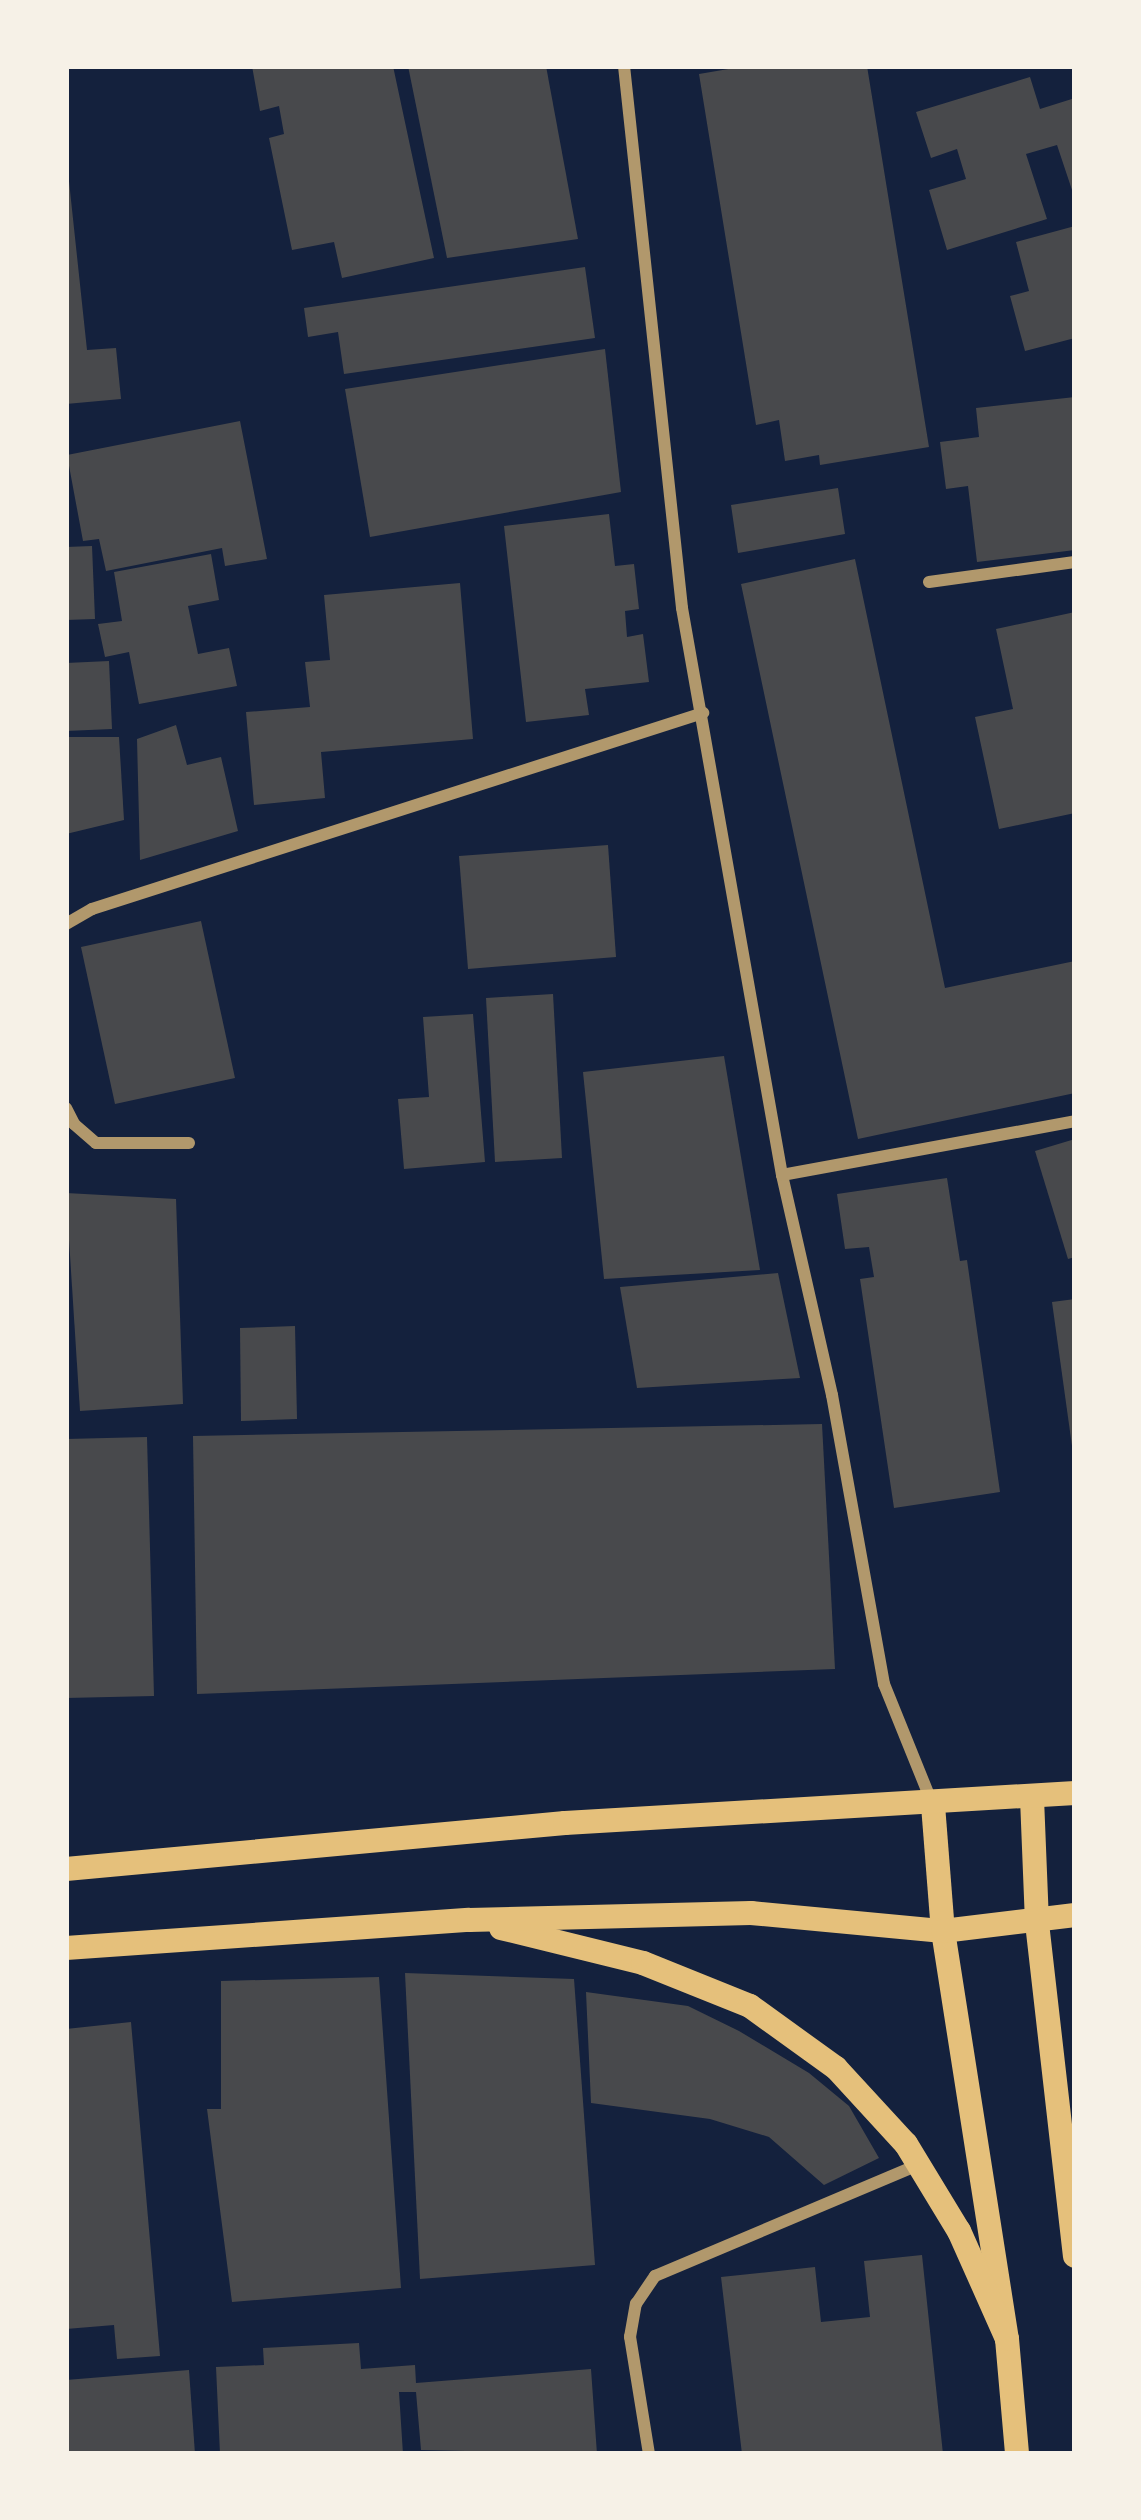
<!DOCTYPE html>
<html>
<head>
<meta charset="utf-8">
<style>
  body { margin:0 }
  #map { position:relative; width:1141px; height:2520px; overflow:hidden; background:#14213d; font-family:"PT Sans",sans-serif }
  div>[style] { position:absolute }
  .building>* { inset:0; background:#48494c }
  .minor>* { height:12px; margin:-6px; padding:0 6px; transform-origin:6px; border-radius:6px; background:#b1986c }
  .secondary>* { height:24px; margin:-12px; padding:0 12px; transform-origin:12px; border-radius:12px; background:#e5c07b }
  span { translate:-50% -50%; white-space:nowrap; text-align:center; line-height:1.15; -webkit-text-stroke:12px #f6f1e7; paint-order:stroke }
  .frame { position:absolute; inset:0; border:69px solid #f6f1e7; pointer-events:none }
</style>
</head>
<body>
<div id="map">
  <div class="building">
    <div style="clip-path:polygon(252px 66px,393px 66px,434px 258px,342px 278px,334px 242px,292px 250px,269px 138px,284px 134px,279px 106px,260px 111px)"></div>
    <div style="clip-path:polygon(408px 66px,546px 66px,578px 239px,447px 258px)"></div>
    <div style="clip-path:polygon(746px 66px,867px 66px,929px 447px,820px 465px,819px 455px,785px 461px,779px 420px,756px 425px,699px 74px)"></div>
    <div style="clip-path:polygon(1030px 77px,1040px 109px,1075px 98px,1075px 199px,1057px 145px,1026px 154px,1047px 219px,947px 250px,929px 190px,966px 179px,957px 149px,931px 158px,916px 112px)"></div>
    <div style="clip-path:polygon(66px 153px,87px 350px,116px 348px,121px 399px,66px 404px)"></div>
    <div style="clip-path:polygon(1075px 226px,1075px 338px,1025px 351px,1010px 296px,1029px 291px,1016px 242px)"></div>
    <div style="clip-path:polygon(585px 267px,595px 338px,344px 374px,338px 332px,308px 337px,304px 308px)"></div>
    <div style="clip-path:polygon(605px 349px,621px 492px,370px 537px,345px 389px)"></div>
    <div style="clip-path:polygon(1075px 397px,1075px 550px,977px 562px,968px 486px,946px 489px,940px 442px,979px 437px,976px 408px)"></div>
    <div style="clip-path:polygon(240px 421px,267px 559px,225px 566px,222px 548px,106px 571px,99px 539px,83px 541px,67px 455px)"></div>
    <div style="clip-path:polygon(838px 488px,845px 534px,738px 553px,731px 505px)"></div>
    <div style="clip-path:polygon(609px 514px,615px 566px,634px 564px,639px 609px,625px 611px,627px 637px,643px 634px,649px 682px,585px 689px,589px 715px,526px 722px,504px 526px)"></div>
    <div style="clip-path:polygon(92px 546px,95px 619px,66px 620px,66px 547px)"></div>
    <div style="clip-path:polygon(211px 554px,219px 600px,188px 606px,198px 654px,229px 648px,237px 686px,139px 704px,129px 652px,105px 657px,98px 624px,122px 621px,114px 572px)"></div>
    <div style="clip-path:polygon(855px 559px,945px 988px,1075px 961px,1075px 1093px,858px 1139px,741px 584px)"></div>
    <div style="clip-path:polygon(460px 583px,473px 739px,321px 752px,325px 798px,254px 805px,246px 712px,310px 707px,305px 662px,330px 660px,324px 595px)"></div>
    <div style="clip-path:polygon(1075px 612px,1075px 813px,999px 829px,975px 717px,1013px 709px,996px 629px)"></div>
    <div style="clip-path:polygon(109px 661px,112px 729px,66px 731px,66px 663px)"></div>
    <div style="clip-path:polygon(176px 725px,187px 765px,221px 757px,238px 831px,140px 860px,137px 739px)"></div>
    <div style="clip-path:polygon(66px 737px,119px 737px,124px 820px,66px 834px)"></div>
    <div style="clip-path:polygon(608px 845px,616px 957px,468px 969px,459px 856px)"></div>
    <div style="clip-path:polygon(201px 921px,235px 1078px,115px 1104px,81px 947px)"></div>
    <div style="clip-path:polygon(553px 994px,562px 1158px,495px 1162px,486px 998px)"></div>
    <div style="clip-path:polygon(473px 1014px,485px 1162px,404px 1169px,398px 1099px,429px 1097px,423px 1017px)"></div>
    <div style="clip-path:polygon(724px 1056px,760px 1270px,604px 1279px,583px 1072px)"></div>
    <div style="clip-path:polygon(1075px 1139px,1075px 1257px,1068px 1259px,1035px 1151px)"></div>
    <div style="clip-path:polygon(947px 1178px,960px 1261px,967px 1260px,1000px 1492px,894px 1508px,860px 1279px,874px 1277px,869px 1247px,845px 1249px,837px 1194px)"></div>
    <div style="clip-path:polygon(66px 1193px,176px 1199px,183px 1404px,80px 1411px)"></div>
    <div style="clip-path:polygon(778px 1273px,800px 1378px,637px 1388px,620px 1287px)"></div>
    <div style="clip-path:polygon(1075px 1299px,1075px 1445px,1072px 1446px,1052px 1302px)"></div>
    <div style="clip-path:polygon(295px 1326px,297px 1419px,241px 1421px,240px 1328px)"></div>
    <div style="clip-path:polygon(822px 1424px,835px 1669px,197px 1694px,193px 1436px)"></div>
    <div style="clip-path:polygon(147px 1437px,154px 1696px,66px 1698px,66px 1439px)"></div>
    <div style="clip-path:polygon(405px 1973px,574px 1979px,595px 2265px,420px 2279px)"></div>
    <div style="clip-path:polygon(379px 1977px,401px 2288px,232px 2302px,207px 2109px,221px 2109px,221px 1981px)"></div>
    <div style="clip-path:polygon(586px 1992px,688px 2006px,739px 2031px,809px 2073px,849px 2106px,879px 2158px,824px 2185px,769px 2137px,710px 2119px,591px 2103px)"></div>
    <div style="clip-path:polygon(131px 2022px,160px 2356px,117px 2359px,114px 2325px,66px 2329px,66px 2029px)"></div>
    <div style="clip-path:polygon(922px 2255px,943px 2454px,742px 2454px,721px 2277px,815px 2267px,821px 2322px,870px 2317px,864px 2261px)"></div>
    <div style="clip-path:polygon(359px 2343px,361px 2369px,415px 2365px,416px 2383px,591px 2369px,597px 2454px,421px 2450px,416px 2392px,399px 2392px,403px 2454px,220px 2454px,216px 2367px,264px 2365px,263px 2348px)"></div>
    <div style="clip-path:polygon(189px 2370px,195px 2454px,66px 2454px,66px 2380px)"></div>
  </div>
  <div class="minor">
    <div style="left:624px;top:66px;width:545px;rotate:83.89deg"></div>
    <div style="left:682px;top:608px;width:576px;rotate:80deg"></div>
    <div style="left:782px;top:1175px;width:226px;rotate:77.2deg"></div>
    <div style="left:832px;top:1395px;width:294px;rotate:79.8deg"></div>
    <div style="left:884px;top:1684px;width:128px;rotate:68deg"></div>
    <div style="left:929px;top:582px;width:147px;rotate:-7.8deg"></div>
    <div style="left:66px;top:924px;width:30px;rotate:-30deg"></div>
    <div style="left:92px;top:909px;width:642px;rotate:-17.79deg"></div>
    <div style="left:66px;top:1108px;width:18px;rotate:63deg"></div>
    <div style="left:74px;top:1124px;width:29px;rotate:41deg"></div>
    <div style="left:96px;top:1143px;width:93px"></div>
    <div style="left:782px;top:1175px;width:298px;rotate:-10.4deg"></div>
    <div style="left:649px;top:2454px;width:119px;rotate:-99.2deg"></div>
    <div style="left:630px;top:2337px;width:34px;rotate:-80deg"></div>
    <div style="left:636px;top:2304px;width:34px;rotate:-56deg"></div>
    <div style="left:655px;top:2276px;width:283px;rotate:-22.9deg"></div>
  </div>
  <div class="secondary">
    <div style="left:1032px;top:1798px;width:125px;rotate:87.7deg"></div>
    <div style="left:1037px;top:1923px;width:335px;rotate:83.5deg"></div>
    <div style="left:933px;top:1805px;width:126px;rotate:85.5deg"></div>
    <div style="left:943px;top:1931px;width:413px;rotate:81.1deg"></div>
    <div style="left:1007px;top:2339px;width:115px;rotate:85deg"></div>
    <div style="left:66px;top:1869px;width:501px;rotate:-5.27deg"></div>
    <div style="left:565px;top:1823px;width:511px;rotate:-3.37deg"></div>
    <div style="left:501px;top:1928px;width:146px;rotate:13.8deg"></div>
    <div style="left:643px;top:1963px;width:115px;rotate:21.9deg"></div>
    <div style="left:750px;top:2006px;width:106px;rotate:35.8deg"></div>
    <div style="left:836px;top:2068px;width:103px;rotate:47.4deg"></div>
    <div style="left:906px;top:2144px;width:102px;rotate:58.7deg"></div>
    <div style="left:959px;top:2231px;width:118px;rotate:66deg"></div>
    <div style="left:66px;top:1948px;width:404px;rotate:-4deg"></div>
    <div style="left:469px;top:1920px;width:282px;rotate:-1.4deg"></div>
    <div style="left:751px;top:1913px;width:193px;rotate:5.4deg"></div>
    <div style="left:943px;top:1931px;width:133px;rotate:-6.9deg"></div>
  </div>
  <div class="frame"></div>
</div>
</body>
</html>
